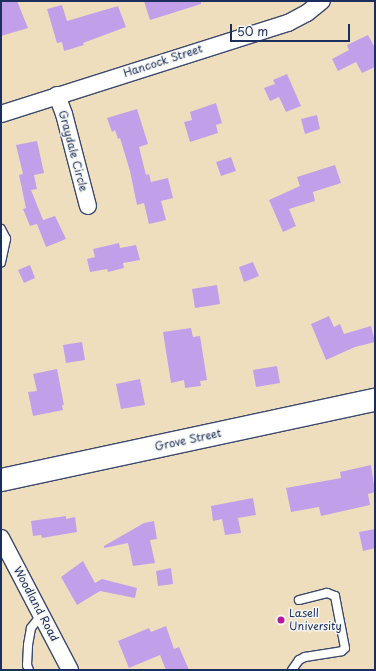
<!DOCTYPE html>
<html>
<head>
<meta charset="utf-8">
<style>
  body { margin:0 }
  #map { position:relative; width:376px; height:671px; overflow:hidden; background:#efdebe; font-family:"Playpen Sans",sans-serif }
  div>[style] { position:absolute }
  .building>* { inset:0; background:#c1a0e9 }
  .roads { filter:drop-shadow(1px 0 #3b496c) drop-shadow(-1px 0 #3b496c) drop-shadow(0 1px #3b496c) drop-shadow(0 -1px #3b496c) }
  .lane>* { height:8px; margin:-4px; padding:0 4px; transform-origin:4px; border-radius:4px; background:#fff }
  .street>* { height:16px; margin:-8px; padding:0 8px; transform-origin:8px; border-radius:8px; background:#fff }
  .secondary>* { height:22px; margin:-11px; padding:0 11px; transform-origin:11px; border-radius:11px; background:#fff }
  .dots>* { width:11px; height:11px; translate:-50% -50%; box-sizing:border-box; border:2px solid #f6f6f2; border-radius:50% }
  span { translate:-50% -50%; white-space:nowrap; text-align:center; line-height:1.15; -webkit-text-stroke:3px #f6f6f2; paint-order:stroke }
  .street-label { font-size:11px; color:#1b2f5e }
  .poi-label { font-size:11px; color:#1b2f5e }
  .left { translate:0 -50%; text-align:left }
  .frame { position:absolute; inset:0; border:2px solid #1b2f5e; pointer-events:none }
  .scale { position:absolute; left:230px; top:24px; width:120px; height:18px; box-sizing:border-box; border:2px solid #1b2f5e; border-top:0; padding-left:5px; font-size:12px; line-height:14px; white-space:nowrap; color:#1b2f5e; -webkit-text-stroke:3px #f6f6f2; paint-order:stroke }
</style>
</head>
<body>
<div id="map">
  <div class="building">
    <div style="clip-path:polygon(1px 1px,17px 1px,28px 28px,1px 36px)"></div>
    <div style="clip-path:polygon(144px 1px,201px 1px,201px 4px,150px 20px)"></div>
    <div style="clip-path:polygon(62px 5px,67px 21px,118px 6px,126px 27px,83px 43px,84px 45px,64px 51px,62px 42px,57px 43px,47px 9px)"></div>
    <div style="clip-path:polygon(368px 35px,375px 48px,375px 67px,362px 73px,356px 62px,338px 71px,332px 59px,349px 50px,347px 45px)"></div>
    <div style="clip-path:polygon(287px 74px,301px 106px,286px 112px,279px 97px,270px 101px,264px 88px,275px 84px,273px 80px)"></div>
    <div style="clip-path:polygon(216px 103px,222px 123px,216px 125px,218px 133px,190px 142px,184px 122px,192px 120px,190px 112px)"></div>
    <div style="clip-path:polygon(137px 109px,148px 144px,139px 147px,146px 175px,149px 174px,151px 182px,168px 178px,173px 198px,161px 201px,166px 220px,149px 224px,144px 203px,137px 205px,130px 171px,120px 138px,118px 139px,115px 130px,112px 132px,107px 118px)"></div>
    <div style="clip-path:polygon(317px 115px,320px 129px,305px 134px,301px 119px)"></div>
    <div style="clip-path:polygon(37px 141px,44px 173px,34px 175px,37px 189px,31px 190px,43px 220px,55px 216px,66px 239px,46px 247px,37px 224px,30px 226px,23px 209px,26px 208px,19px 175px,23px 174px,16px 145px)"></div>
    <div style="clip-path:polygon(231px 157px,236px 171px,221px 176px,216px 162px)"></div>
    <div style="clip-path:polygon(335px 165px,341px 183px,313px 192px,315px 201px,289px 209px,296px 226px,283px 232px,269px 200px,300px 186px,297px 177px)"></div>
    <div style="clip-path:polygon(119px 243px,120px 248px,136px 245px,140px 260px,123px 263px,124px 268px,108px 272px,107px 269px,90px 272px,87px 259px,95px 257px,93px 249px)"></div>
    <div style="clip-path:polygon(253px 262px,259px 276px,244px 282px,239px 267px)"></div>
    <div style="clip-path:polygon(30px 265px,35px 278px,24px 283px,18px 270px)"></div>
    <div style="clip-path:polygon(217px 285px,220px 304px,195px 308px,192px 289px)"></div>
    <div style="clip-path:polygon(329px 316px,334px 327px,340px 324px,344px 334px,371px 326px,375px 342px,355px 347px,326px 360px,311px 324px)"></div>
    <div style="clip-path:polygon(191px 328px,193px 337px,200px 336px,207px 380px,200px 381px,201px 386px,185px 388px,184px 380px,171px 383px,163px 332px)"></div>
    <div style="clip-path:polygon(82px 342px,85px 360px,66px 363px,63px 345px)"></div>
    <div style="clip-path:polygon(277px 366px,280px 383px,256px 387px,253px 370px)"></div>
    <div style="clip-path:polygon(57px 369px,64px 405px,62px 405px,63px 410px,33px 416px,28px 392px,37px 391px,33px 374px)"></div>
    <div style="clip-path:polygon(140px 379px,145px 405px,121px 409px,116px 384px)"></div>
    <div style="clip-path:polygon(371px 465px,375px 492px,368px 494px,370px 505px,321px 516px,319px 507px,291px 512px,286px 488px,341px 478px,340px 472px)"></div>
    <div style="clip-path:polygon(253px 498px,256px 515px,238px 518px,241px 533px,225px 535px,222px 519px,213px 521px,211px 506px)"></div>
    <div style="clip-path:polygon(66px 516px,66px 519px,75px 517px,77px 532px,42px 538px,41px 535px,33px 536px,31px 521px)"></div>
    <div style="clip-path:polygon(154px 521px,157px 539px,150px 540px,155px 563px,133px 566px,128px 543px,104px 548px,104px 546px,144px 523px)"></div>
    <div style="clip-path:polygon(375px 529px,375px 548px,363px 551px,359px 532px)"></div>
    <div style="clip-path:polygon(83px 561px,95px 583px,102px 579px,137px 588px,135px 598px,100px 591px,77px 605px,61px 577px)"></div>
    <div style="clip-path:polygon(171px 568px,173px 584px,158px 586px,156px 571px)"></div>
    <div style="clip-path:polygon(166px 626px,174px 649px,179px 647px,189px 670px,166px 670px,160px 655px,129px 668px,118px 641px,149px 628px,151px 632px)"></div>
  </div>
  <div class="roads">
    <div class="lane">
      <div style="left:1px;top:229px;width:11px;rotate:63deg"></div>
      <div style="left:6px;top:239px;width:24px;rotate:102deg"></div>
      <div style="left:29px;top:670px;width:5px;rotate:-112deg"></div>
      <div style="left:27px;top:665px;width:20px;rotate:-87deg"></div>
      <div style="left:28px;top:645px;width:17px;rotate:-80deg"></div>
      <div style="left:31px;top:628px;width:16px;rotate:-52deg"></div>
      <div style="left:292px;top:670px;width:12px;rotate:-55deg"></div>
      <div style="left:299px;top:660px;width:7px;rotate:-27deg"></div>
      <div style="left:305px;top:657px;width:37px;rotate:-9deg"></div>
      <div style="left:342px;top:651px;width:4px;rotate:-45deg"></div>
      <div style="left:345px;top:648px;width:53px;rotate:-100.9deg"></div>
      <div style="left:335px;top:596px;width:9px;rotate:-159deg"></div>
      <div style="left:327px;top:593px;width:29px;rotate:166deg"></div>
    </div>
    <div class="street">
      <div style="left:57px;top:95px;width:20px;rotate:70deg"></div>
      <div style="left:64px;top:114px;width:95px;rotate:75.4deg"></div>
      <div style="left:1px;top:114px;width:301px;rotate:-17.6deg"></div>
      <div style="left:288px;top:23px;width:21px;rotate:-28deg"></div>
      <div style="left:307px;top:13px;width:19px;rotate:-39deg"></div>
      <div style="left:1px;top:538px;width:149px;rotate:62.4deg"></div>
    </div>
    <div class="secondary">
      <div style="left:1px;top:480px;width:382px;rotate:-12.1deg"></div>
    </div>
  </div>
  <div class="dots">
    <div style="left:281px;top:620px;background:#b5179e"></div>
  </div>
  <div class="street-label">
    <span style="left:163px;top:61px;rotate:-18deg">Hancock Street</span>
    <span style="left:73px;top:151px;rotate:75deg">Graydale Circle</span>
    <span style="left:188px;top:440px;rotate:-12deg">Grove Street</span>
    <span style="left:36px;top:604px;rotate:62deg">Woodland Road</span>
  </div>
  <div class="poi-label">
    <span class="left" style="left:289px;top:620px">Lasell<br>University</span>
  </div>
  <div class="frame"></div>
  <div class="scale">50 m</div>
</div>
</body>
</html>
